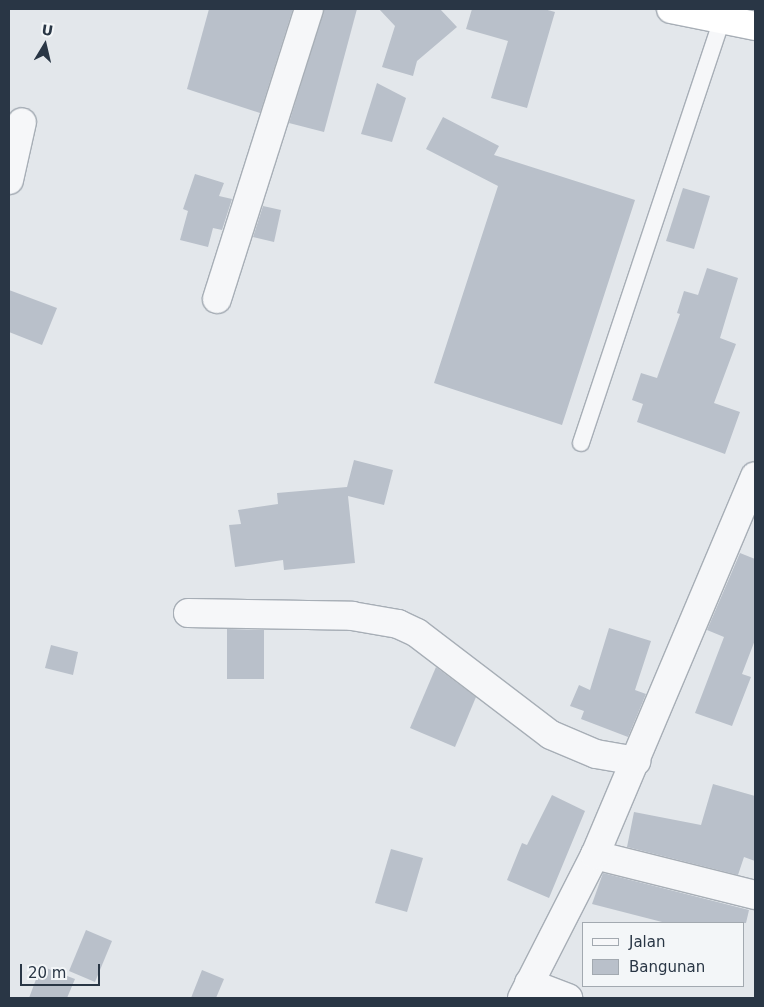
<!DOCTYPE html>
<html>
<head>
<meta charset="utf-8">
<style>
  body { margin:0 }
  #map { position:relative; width:764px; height:1007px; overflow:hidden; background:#e3e7eb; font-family:"DejaVu Sans",sans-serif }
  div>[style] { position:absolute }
  .building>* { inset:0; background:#b9c0ca }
  .roads { filter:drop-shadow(1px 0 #a7aeb6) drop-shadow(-1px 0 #a7aeb6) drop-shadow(0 1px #a7aeb6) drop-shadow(0 -1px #a7aeb6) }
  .service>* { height:16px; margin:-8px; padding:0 8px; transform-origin:8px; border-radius:8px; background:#f6f7f9 }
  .minor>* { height:28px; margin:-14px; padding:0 14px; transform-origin:14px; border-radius:14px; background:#f6f7f9 }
  .trunk>* { height:28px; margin:-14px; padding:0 14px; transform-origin:14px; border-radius:14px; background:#fff }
  span { translate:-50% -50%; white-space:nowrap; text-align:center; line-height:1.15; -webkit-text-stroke:5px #f3f6f8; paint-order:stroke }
  .frame { position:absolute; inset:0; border:10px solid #293645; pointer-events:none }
  .legend { position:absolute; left:582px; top:922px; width:162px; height:65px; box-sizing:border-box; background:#f3f6f8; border:1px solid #a2a9b0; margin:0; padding:6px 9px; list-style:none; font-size:15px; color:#293645 }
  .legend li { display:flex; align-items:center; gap:10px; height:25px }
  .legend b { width:25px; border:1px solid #a2a9b0 }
  .north { position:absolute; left:20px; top:20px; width:50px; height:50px; -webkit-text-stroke:4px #f3f6f8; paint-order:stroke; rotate:9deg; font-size:14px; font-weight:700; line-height:20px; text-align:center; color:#293645 }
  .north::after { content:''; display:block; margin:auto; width:18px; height:22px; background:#293645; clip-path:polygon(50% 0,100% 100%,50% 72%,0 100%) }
  .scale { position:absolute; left:20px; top:964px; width:80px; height:22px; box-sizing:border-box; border:2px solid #293645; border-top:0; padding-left:6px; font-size:15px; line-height:18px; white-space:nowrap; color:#293645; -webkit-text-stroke:4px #f3f6f8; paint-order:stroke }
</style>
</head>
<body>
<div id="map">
  <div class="building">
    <div style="clip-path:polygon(209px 9px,293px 9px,260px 113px,187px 89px)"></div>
    <div style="clip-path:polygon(324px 9px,357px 9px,324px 132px,289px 123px)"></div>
    <div style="clip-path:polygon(379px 9px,440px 9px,457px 27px,417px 61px,413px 76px,382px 67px,395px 26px)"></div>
    <div style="clip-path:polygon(472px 9px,544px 9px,555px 12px,527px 108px,491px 98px,508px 41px,466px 29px)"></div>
    <div style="clip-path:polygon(377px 83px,406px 98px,392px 142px,361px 134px)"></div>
    <div style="clip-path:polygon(443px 117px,499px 146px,494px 155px,635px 200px,562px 425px,434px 383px,498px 186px,426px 149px)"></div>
    <div style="clip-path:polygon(195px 174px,224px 183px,219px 196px,232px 199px,222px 230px,213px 228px,208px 247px,180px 240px,188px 211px,183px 209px)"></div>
    <div style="clip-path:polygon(683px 188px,710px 196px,694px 249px,666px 241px)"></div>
    <div style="clip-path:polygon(263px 206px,281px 210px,274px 242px,253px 237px)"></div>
    <div style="clip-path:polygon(707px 268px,738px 278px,720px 338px,736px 344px,714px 403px,740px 412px,725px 454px,637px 422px,643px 404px,632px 400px,641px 373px,657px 378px,680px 314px,677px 313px,684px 291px,698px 295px)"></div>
    <div style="clip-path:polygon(9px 290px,57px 308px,42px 345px,9px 332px)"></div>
    <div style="clip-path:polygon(354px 460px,393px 470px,384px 505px,348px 496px,355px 563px,284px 570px,283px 560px,235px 567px,229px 525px,241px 524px,238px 510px,278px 504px,277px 493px,347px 487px)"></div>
    <div style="clip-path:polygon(740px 553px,755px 559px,755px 640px,742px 674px,751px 677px,732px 726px,695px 713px,724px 637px,707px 630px)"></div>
    <div style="clip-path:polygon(609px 628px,651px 641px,635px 690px,646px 694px,628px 737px,581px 719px,584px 711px,570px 706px,579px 685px,590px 690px)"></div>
    <div style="clip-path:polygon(227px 629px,264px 630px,264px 679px,227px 679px)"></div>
    <div style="clip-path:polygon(51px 645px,78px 652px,73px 675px,45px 668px)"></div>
    <div style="clip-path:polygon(436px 667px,476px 697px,455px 747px,410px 728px)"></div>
    <div style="clip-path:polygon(713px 784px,755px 796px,755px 861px,744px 857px,738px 875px,627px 847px,634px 812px,701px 825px)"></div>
    <div style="clip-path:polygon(552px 795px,585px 811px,549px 898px,507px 880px,522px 843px,527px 845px)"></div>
    <div style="clip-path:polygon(391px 849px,423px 858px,407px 912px,375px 903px)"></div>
    <div style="clip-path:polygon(603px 873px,749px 910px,746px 923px,666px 923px,592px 904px)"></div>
    <div style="clip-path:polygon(86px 930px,112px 941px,95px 982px,69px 971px)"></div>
    <div style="clip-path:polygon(41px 966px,75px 979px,67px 998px,29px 998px)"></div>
    <div style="clip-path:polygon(202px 970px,224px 979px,216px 998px,191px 998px)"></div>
  </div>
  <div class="roads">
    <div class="service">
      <div style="left:581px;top:443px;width:445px;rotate:-71.6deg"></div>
    </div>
    <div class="minor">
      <div style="left:9px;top:180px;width:59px;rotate:-77.4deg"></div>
      <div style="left:217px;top:299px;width:304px;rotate:-72.4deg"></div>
      <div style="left:188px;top:613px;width:164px;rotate:1deg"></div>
      <div style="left:352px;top:616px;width:47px;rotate:9.9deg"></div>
      <div style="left:398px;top:624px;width:21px;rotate:25deg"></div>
      <div style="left:417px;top:633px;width:168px;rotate:37.3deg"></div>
      <div style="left:551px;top:735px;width:49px;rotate:22.9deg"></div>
      <div style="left:596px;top:754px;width:41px;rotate:9.9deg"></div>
      <div style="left:595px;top:855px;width:165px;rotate:14deg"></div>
      <div style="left:529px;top:983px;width:42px;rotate:21deg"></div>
      <div style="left:522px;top:998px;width:161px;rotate:-63deg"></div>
      <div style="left:595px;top:855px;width:411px;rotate:-67.1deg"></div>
    </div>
    <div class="trunk">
      <div style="left:671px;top:9px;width:86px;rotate:11.4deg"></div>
    </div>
  </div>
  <div class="frame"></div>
  <ul class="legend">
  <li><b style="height:6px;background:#f6f7f9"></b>Jalan</li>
  <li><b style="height:14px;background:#b9c0ca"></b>Bangunan</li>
  </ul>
  <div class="north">U</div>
  <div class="scale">20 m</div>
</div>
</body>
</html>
